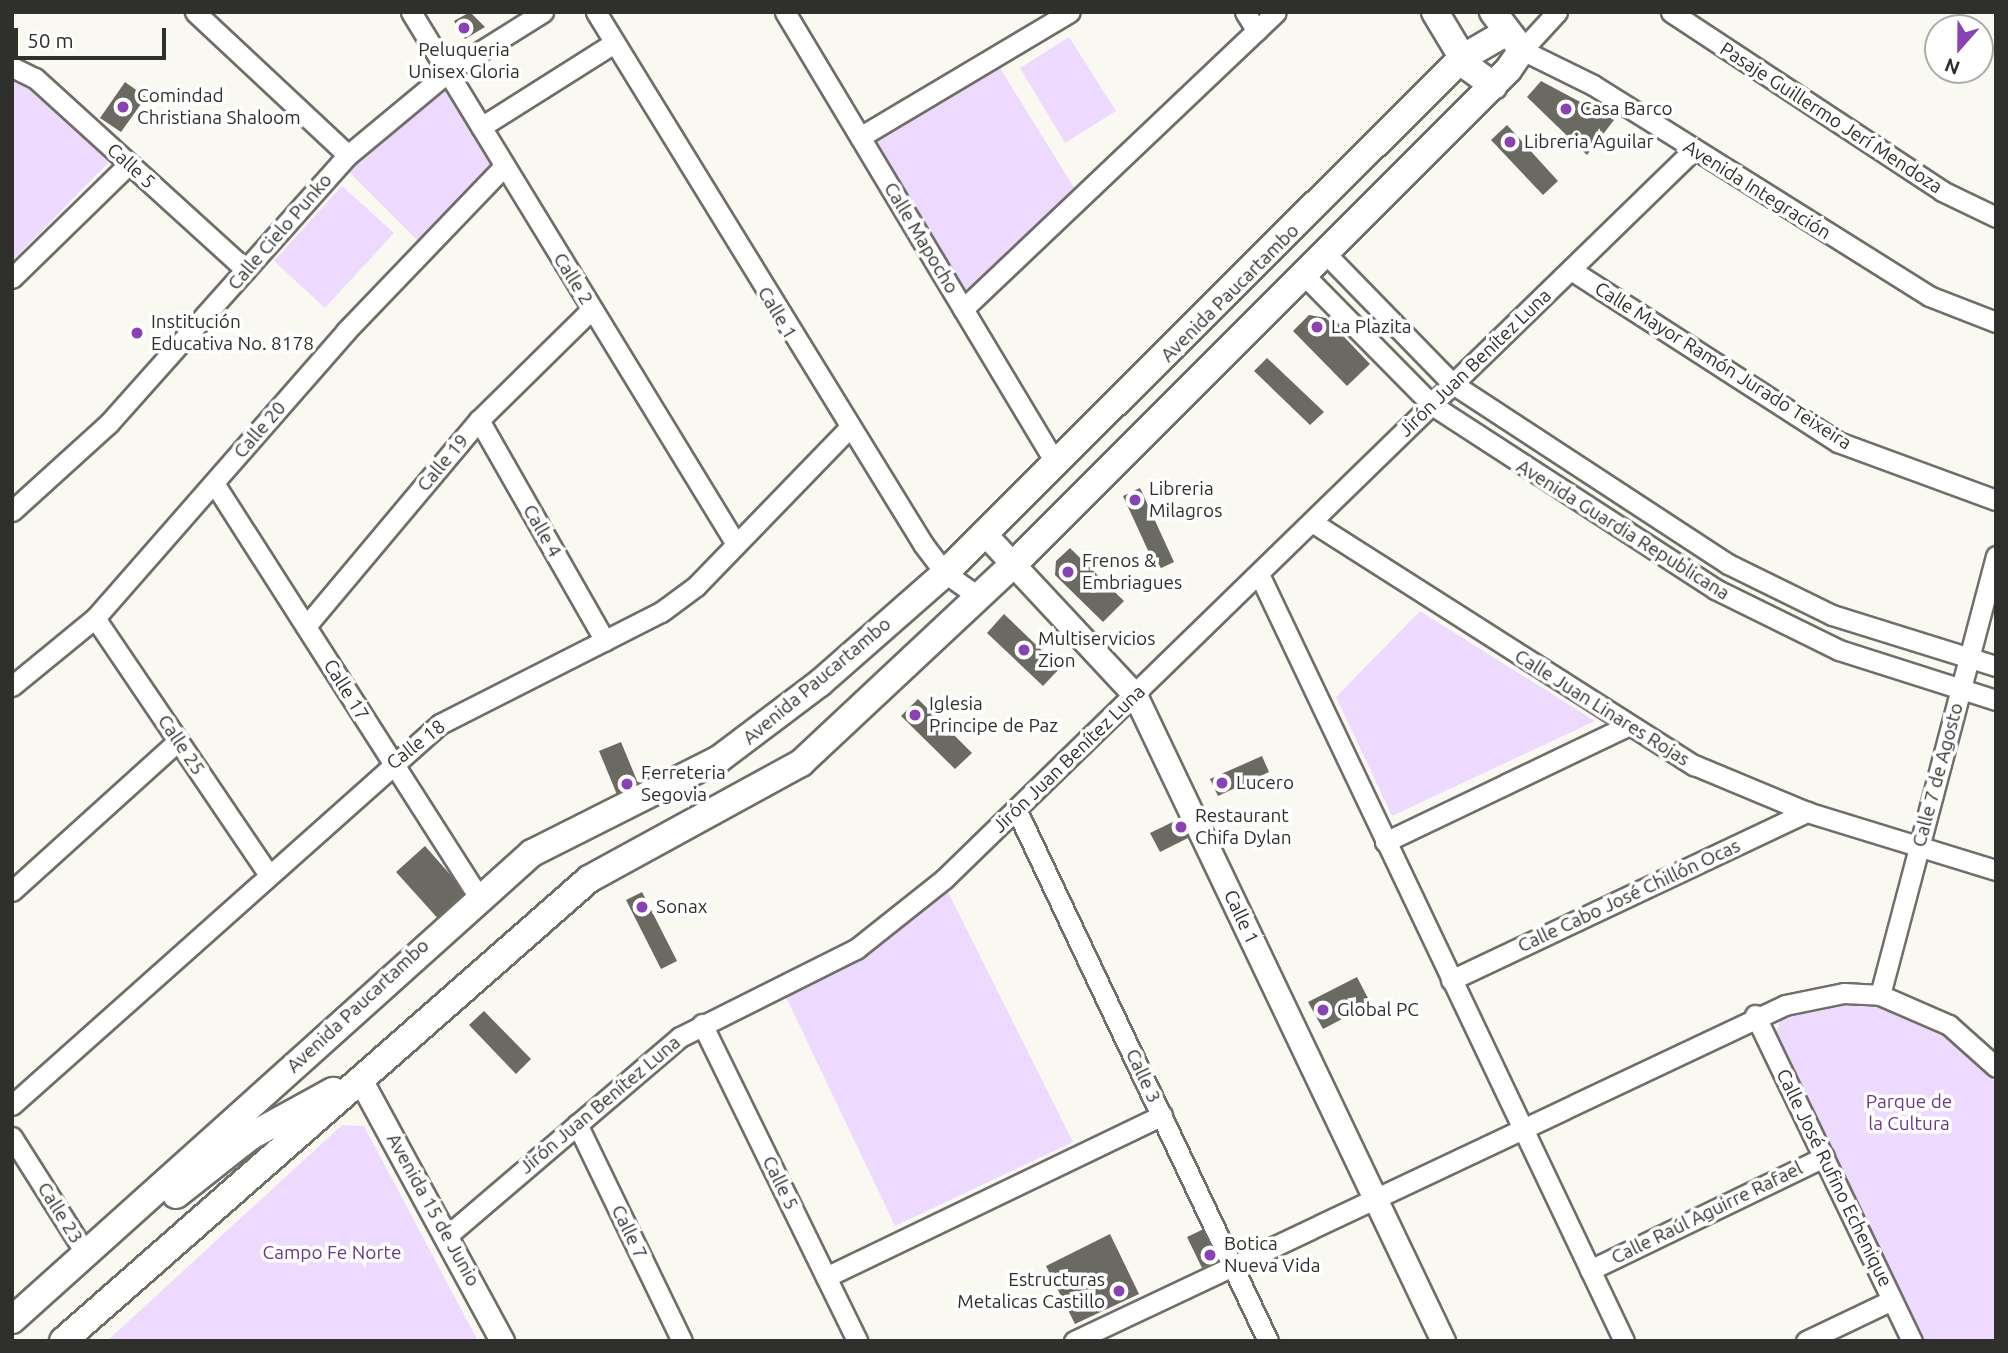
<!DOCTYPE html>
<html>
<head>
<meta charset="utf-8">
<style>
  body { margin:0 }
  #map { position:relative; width:2008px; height:1353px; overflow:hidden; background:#faf9f1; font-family:Ubuntu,sans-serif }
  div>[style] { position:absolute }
  .green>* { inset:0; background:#efdaff }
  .building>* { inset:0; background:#6a6962 }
  .roads { filter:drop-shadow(2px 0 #706e68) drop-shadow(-2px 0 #706e68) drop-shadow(0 2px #706e68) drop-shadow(0 -2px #706e68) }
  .minor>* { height:19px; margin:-9.5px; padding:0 9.5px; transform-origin:9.5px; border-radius:9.5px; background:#fff }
  .tertiary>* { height:23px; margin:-11.5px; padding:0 11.5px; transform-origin:11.5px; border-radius:11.5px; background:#fff }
  .secondary>* { height:26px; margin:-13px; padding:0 13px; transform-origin:13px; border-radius:13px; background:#fff }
  .dots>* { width:19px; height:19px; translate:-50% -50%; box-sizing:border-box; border:4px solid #fff; border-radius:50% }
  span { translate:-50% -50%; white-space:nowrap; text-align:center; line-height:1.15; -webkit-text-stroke:7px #fff; paint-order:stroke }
  .poi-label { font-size:19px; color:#2f2f2c }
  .left { translate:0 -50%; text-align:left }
  .right { translate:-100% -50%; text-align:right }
  .street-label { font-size:19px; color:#2f2f2c }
  .park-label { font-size:19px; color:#693887 }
  .frame { position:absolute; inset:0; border:14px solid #2f2f2c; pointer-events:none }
  .north { position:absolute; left:1924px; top:14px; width:70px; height:70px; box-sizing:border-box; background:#fff; border:2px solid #acacab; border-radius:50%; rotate:201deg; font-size:19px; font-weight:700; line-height:28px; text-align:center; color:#2f2f2c }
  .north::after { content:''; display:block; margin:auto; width:24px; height:32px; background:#8941b3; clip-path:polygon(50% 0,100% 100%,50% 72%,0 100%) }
  .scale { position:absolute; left:14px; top:28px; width:152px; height:32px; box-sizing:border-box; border:4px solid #2f2f2c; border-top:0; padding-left:9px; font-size:21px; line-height:24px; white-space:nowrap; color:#2f2f2c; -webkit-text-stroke:5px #fff; paint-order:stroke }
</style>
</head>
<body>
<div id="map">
  <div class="green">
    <div style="clip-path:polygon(1069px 37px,1116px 111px,1065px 143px,1020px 68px)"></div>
    <div style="clip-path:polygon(998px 65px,1078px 194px,967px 295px,876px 141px)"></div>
    <div style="clip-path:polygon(440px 75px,497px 165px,422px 245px,343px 166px)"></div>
    <div style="clip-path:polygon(12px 77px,31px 85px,110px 161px,12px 261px)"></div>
    <div style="clip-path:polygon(342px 186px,394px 233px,325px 308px,274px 261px)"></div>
    <div style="clip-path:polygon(1420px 611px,1595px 721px,1392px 816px,1336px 697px)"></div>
    <div style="clip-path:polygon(947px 890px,1073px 1142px,895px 1226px,784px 993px,862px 954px)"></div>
    <div style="clip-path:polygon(1841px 1002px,1905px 1012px,1955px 1038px,1996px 1083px,1996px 1341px,1922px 1341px,1776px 1034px,1782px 1015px)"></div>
    <div style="clip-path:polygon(342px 1125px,364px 1126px,478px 1341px,107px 1341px)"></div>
  </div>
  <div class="building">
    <div style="clip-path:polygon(470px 12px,485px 27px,465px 39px,454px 21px)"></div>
    <div style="clip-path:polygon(1541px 81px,1614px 120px,1587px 155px,1527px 97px)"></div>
    <div style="clip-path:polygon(125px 82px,146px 97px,121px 132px,100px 118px)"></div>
    <div style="clip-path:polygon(1507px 125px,1558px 181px,1543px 195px,1491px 140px)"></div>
    <div style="clip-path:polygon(1309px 315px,1326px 318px,1370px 364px,1347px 386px,1293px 331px)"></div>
    <div style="clip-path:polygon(1267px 358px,1324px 412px,1310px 425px,1254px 371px)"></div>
    <div style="clip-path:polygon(1140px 488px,1174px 562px,1157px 570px,1123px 496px)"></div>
    <div style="clip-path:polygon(1070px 548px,1124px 601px,1103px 622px,1055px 575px,1056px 561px)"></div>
    <div style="clip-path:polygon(1004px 614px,1060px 668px,1043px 686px,987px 633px)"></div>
    <div style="clip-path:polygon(918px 699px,972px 753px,955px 769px,901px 716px)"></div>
    <div style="clip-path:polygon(621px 742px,640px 788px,618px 797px,599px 751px)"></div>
    <div style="clip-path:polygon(1262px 756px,1269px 772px,1218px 796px,1210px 779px)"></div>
    <div style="clip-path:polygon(1185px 816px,1194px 835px,1160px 852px,1150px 833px)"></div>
    <div style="clip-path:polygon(425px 846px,470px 897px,441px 922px,396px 872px)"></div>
    <div style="clip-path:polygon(642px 892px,677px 961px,661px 969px,626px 900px)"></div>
    <div style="clip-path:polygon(1357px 977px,1371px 1004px,1323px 1029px,1308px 1002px)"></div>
    <div style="clip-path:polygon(484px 1011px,531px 1059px,516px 1074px,469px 1025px)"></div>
    <div style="clip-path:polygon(1208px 1227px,1223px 1258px,1202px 1268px,1187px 1237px)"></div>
    <div style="clip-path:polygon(1110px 1234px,1139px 1294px,1075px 1324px,1046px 1266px)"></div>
  </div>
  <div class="roads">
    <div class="minor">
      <div style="left:195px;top:12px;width:209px;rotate:43.1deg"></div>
      <div style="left:411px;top:12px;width:623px;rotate:58.58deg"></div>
      <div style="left:596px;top:12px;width:624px;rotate:58.42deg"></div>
      <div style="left:923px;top:544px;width:36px;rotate:53deg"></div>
      <div style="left:945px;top:573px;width:42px;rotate:35.2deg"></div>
      <div style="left:785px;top:12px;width:527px;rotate:59.05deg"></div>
      <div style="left:1245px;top:12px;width:22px;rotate:58deg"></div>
      <div style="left:1557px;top:12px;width:52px;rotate:132.6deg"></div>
      <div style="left:1522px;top:50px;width:79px;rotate:26.2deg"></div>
      <div style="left:1593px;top:85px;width:397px;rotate:32.1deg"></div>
      <div style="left:1929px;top:296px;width:72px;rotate:21.2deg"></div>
      <div style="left:1671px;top:12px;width:325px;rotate:33.4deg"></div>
      <div style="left:1942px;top:191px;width:60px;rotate:25.7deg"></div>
      <div style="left:12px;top:67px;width:25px;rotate:26deg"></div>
      <div style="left:35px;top:78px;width:285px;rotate:42.3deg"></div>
      <div style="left:481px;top:127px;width:157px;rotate:-32.3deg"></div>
      <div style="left:860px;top:137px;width:244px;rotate:-30.8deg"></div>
      <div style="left:1325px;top:253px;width:183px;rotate:45.7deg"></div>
      <div style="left:1453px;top:384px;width:329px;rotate:33.2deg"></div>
      <div style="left:1728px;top:564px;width:116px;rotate:26.1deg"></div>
      <div style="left:1832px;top:615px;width:172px;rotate:17.3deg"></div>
      <div style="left:1571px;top:270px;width:318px;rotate:32.8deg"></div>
      <div style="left:1838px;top:442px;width:168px;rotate:20.2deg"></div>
      <div style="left:1304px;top:275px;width:182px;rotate:45.4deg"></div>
      <div style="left:1432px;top:405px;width:338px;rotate:33deg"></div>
      <div style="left:1715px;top:589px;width:138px;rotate:26.2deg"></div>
      <div style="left:1839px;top:650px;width:165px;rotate:17.7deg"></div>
      <div style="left:12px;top:278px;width:163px;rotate:-44.3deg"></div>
      <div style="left:963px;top:309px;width:431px;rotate:-43.5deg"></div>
      <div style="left:479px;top:420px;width:254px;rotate:60.3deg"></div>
      <div style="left:214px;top:483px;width:490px;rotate:57.4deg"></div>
      <div style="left:12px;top:511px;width:131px;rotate:-42.2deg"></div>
      <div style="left:109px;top:423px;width:359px;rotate:-48.3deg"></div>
      <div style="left:348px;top:155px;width:131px;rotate:-39.7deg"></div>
      <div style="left:449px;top:71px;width:111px;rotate:-32.1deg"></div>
      <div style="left:1312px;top:522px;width:453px;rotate:32.5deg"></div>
      <div style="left:1694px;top:765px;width:122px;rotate:22.6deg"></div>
      <div style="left:1807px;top:812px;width:198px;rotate:17.1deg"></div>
      <div style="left:1259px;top:574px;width:849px;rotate:64.55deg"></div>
      <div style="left:95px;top:618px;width:307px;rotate:55.9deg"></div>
      <div style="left:306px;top:626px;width:269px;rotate:-50deg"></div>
      <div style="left:479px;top:420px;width:158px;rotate:-44.5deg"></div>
      <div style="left:12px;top:686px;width:107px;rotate:-39.3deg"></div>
      <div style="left:95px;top:618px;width:381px;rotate:-48.8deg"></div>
      <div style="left:346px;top:331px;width:227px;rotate:-46.2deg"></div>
      <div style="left:1017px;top:811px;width:586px;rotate:64.66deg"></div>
      <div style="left:1385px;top:842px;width:266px;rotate:-25.6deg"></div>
      <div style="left:12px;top:891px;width:224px;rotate:-42.1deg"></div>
      <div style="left:1451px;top:980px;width:394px;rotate:-25.3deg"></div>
      <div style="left:1880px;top:995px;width:454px;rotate:-75.2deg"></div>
      <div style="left:1755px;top:1015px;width:362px;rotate:64.3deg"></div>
      <div style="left:702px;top:1024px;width:353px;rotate:63.9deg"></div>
      <div style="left:12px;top:1105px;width:573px;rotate:-41.68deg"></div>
      <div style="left:440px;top:724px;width:248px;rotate:-26.9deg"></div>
      <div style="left:661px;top:612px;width:44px;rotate:-36.6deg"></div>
      <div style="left:696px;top:586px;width:219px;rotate:-45.9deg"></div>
      <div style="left:577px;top:1124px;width:241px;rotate:64.2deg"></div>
      <div style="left:12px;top:1137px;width:138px;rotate:57.7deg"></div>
      <div style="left:448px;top:1235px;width:305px;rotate:-40.5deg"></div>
      <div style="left:680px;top:1037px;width:197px;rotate:-26.6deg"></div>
      <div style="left:856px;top:949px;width:112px;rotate:-38.5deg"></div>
      <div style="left:944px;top:879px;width:1045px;rotate:-44.22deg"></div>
      <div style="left:1590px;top:1270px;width:260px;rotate:-25.8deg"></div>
      <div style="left:826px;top:1277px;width:373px;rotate:-25.7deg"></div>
      <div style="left:1074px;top:1341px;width:786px;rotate:-25.29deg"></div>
      <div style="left:1785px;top:1005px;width:60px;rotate:-11.5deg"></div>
      <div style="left:1844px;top:993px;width:36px;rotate:3deg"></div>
      <div style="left:1880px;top:995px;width:75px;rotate:23.5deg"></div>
      <div style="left:1949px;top:1025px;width:63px;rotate:41.8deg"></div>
      <div style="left:1806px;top:1341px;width:95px;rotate:-25.5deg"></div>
    </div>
    <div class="tertiary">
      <div style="left:983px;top:532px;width:223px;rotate:47deg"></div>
      <div style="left:1135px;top:695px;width:716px;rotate:64.51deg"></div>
      <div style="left:361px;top:1081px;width:296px;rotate:61.5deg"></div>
    </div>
    <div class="secondary">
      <div style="left:1435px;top:12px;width:64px;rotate:59deg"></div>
      <div style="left:1468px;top:67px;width:32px;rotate:36deg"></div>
      <div style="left:176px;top:1195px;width:95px;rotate:-38.2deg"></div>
      <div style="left:251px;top:1136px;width:94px;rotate:-28.8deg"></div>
      <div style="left:12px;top:1320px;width:699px;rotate:-41.93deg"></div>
      <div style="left:532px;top:853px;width:209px;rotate:-26.7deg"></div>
      <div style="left:719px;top:759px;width:126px;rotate:-37deg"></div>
      <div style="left:820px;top:683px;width:167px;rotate:-41.3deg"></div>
      <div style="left:945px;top:573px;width:730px;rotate:-44.89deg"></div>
      <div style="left:1462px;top:58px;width:52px;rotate:-30deg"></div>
      <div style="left:63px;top:1341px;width:700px;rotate:-41.29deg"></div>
      <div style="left:589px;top:879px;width:242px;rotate:-28.7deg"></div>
      <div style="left:801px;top:763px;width:291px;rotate:-43.1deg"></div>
      <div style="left:1014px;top:564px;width:699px;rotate:-45deg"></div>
      <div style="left:1508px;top:70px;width:24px;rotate:-55deg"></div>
      <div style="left:1522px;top:50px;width:48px;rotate:-127.3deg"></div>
    </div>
  </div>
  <div class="dots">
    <div style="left:464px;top:28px;background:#8941b3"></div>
    <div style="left:123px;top:107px;background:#8941b3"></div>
    <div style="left:1566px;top:109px;background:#8941b3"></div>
    <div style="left:1510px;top:142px;background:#8941b3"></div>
    <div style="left:1317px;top:327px;background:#8941b3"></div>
    <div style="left:137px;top:333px;background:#8941b3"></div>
    <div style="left:1135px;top:500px;background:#8941b3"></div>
    <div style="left:1068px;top:572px;background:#8941b3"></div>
    <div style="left:1024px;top:650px;background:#8941b3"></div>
    <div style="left:915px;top:715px;background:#8941b3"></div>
    <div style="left:1222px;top:783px;background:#8941b3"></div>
    <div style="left:627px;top:784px;background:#8941b3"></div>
    <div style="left:1181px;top:827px;background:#8941b3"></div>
    <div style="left:642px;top:907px;background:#8941b3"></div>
    <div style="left:1323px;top:1010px;background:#8941b3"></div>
    <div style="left:1210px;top:1255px;background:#8941b3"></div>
    <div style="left:1119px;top:1291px;background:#8941b3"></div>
  </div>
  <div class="poi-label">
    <span style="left:464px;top:61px">Peluqueria<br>Unisex Gloria</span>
    <span class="left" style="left:137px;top:107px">Comindad<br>Christiana Shaloom</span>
    <span class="left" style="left:1580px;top:109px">Casa Barco</span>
    <span class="left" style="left:1524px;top:142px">Libreria Aguilar</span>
    <span class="left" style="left:151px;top:333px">Institución<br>Educativa No. 8178</span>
    <span class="left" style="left:1331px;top:327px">La Plazita</span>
    <span class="left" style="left:1149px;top:500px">Libreria<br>Milagros</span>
    <span class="left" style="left:1082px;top:572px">Frenos &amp;<br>Embriagues</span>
    <span class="left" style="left:1038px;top:650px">Multiservicios<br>Zion</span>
    <span class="left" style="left:929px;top:715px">Iglesia<br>Principe de Paz</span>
    <span class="left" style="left:641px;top:784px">Ferreteria<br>Segovia</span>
    <span class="left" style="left:1236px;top:783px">Lucero</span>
    <span class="left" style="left:1195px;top:827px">Restaurant<br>Chifa Dylan</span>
    <span class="left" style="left:656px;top:907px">Sonax</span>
    <span class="left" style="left:1337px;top:1010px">Global PC</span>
    <span class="left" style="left:1224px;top:1255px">Botica<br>Nueva Vida</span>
    <span class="right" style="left:1105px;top:1291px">Estructuras<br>Metalicas Castillo</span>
  </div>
  <div class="street-label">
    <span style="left:1831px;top:118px;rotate:33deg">Pasaje Guillermo Jerí Mendoza</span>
    <span style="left:131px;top:166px;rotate:42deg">Calle 5</span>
    <span style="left:1757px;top:190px;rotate:32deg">Avenida Integración</span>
    <span style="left:280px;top:232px;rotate:-49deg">Calle Cielo Punko</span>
    <span style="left:921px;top:238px;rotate:59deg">Calle Mapocho</span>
    <span style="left:573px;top:279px;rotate:58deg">Calle 2</span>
    <span style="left:1230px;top:293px;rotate:-45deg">Avenida Paucartambo</span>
    <span style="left:777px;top:313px;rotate:59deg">Calle 1</span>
    <span style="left:1475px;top:363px;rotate:-44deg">Jirón Juan Benítez Luna</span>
    <span style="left:1723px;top:366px;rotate:32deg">Calle Mayor Ramón Jurado Teixeira</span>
    <span style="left:260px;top:430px;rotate:-49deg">Calle 20</span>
    <span style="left:443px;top:463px;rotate:-50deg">Calle 19</span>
    <span style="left:1623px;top:530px;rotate:32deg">Avenida Guardia Republicana</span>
    <span style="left:542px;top:531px;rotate:60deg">Calle 4</span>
    <span style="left:817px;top:681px;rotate:-40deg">Avenida Paucartambo</span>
    <span style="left:346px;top:690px;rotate:58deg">Calle 17</span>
    <span style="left:1602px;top:708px;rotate:32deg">Calle Juan Linares Rojas</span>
    <span style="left:181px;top:745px;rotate:56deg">Calle 25</span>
    <span style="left:416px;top:745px;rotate:-38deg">Calle 18</span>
    <span style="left:1069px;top:759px;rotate:-44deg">Jirón Juan Benítez Luna</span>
    <span style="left:1938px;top:775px;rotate:-75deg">Calle 7 de Agosto</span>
    <span style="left:1629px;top:896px;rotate:-25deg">Calle Cabo José Chillón Ocas</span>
    <span style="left:1241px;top:917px;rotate:65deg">Calle 1</span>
    <span style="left:358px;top:1006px;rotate:-43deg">Avenida Paucartambo</span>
    <span style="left:1143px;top:1076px;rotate:65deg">Calle 3</span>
    <span style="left:600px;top:1105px;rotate:-40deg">Jirón Juan Benítez Luna</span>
    <span style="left:1834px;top:1178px;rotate:64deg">Calle José Rufino Echenique</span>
    <span style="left:780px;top:1183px;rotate:64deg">Calle 5</span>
    <span style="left:433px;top:1210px;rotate:61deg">Avenida 15 de Junio</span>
    <span style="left:60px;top:1213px;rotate:58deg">Calle 23</span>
    <span style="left:1707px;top:1213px;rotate:-26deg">Calle Raúl Aguirre Rafael</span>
    <span style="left:629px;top:1232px;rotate:64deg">Calle 7</span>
  </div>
  <div class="park-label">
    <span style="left:1909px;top:1113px">Parque de<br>la Cultura</span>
    <span style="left:332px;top:1253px">Campo Fe Norte</span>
  </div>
  <div class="frame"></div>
  <div class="north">N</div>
  <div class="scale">50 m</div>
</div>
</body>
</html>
